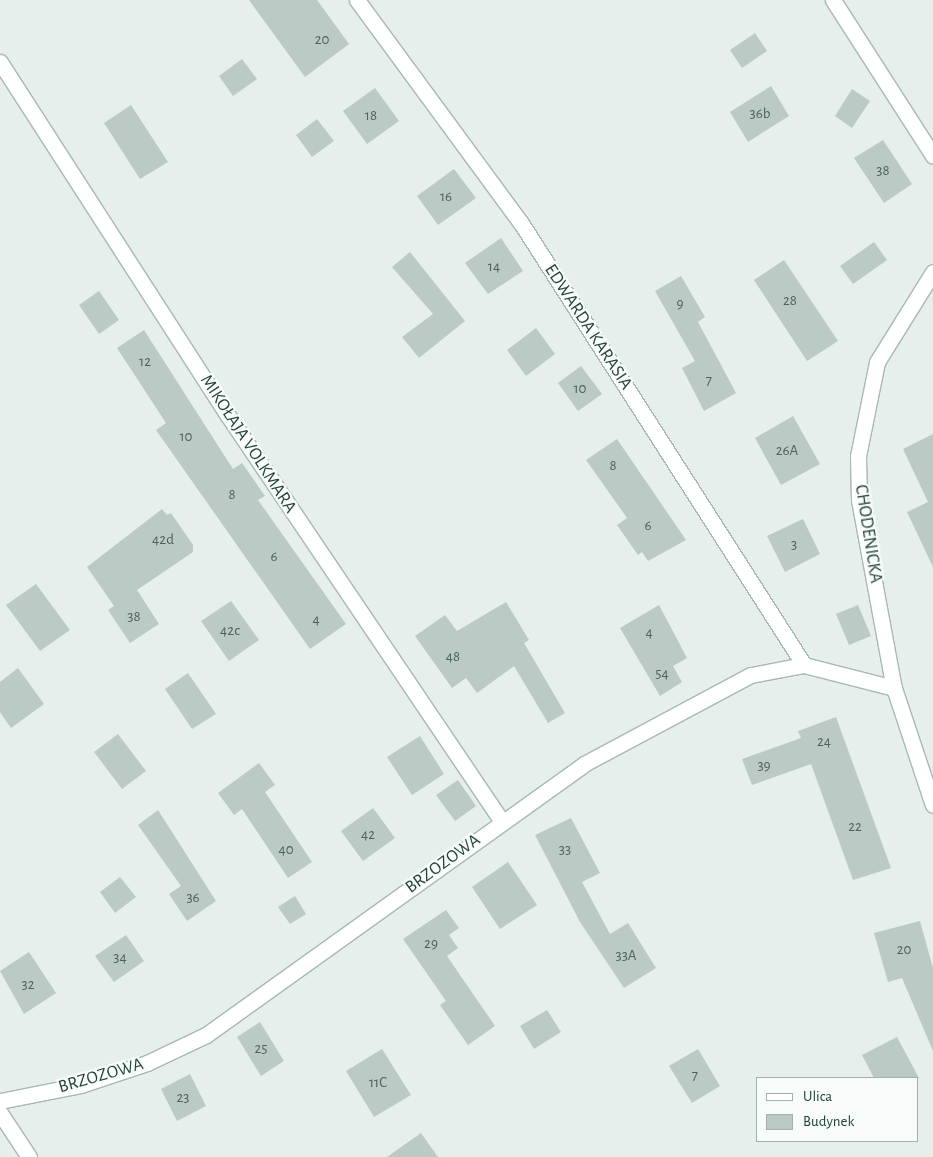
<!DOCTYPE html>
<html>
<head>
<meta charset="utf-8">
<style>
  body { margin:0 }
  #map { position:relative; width:933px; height:1157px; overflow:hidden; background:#e6efeb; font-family:"Alegreya Sans",sans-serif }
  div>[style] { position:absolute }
  .building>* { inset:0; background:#bbcac4 }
  .roads { filter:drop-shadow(1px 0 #a8b8b2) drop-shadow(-1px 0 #a8b8b2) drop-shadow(0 1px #a8b8b2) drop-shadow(0 -1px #a8b8b2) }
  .minor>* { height:15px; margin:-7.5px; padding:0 7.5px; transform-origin:7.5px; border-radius:7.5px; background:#fff }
  .tertiary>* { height:15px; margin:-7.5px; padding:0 7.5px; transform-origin:7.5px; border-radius:7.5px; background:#fff }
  span { translate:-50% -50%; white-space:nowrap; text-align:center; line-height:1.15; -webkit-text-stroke:4.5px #f7fbf9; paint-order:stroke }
  .number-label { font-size:15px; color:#4a645c }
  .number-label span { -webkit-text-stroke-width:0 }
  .street-label { font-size:18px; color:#24423a }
  .legend { position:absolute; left:756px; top:1077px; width:162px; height:65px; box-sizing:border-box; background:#f7fbf9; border:1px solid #a3b1ad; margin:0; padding:6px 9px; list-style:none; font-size:15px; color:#24423a }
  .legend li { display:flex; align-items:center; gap:10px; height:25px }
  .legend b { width:25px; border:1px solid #a3b1ad }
</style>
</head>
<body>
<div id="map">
  <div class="building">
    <div style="clip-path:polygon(249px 0,317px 0,349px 44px,305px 77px)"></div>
    <div style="clip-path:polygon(755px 33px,767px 51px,742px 68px,730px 50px)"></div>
    <div style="clip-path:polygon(242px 59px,257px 79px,233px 96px,219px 76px)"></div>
    <div style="clip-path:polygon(771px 86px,789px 116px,748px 142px,730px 112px)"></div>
    <div style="clip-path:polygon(375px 88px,399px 121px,367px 144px,343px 111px)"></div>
    <div style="clip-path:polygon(852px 89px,870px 101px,852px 128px,835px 116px)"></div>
    <div style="clip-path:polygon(131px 105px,168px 162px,140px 179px,104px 123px)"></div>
    <div style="clip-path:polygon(317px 119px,334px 141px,312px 157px,296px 135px)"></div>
    <div style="clip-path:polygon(883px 140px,912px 184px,884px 203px,854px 158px)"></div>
    <div style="clip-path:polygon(454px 169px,476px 198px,438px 225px,417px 196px)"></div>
    <div style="clip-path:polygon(501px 238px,523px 271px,488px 294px,465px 263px)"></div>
    <div style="clip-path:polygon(874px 242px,887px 260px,853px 284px,840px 266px)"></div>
    <div style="clip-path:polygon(410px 252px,465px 321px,419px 358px,402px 337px,433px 314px,392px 267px)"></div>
    <div style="clip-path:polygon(784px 260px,838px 341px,807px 361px,754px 280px)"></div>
    <div style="clip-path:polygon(681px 276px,705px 317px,698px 322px,736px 393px,704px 411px,682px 368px,695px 361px,655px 291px)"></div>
    <div style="clip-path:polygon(99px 291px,119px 320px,99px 334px,79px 305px)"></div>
    <div style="clip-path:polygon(536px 328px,555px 354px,526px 376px,507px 350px)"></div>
    <div style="clip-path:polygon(144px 330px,233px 469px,242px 463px,265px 496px,258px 500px,346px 624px,310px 649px,156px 430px,166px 423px,117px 348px)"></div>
    <div style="clip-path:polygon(581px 366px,602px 394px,578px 411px,558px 383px)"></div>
    <div style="clip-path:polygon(793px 416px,820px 464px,781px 485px,755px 438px)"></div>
    <div style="clip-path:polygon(933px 434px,933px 567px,907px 512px,928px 502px,903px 449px)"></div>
    <div style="clip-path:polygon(617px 439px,686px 540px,648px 561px,642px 552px,638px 555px,617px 525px,627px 518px,586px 460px)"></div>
    <div style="clip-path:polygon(162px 509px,167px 515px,171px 513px,193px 545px,193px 552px,137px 590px,159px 624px,130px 643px,108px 610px,114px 606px,87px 567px)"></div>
    <div style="clip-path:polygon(803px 519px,820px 554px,785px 572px,767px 536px)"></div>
    <div style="clip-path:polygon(36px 584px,70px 630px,40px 651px,6px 605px)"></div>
    <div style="clip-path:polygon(231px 601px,259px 640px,229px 661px,201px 621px)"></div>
    <div style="clip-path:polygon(506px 602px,529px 640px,524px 643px,565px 713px,548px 723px,514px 666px,477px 693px,466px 678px,452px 688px,415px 636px,445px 615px,457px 631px)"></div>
    <div style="clip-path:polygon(659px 605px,687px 658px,673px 666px,682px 682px,660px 696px,620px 628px)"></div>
    <div style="clip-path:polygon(858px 605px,871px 636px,849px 645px,836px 614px)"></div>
    <div style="clip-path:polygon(18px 668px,44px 704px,11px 728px,0 712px,0 682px)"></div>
    <div style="clip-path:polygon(188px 673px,216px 714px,192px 729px,165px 689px)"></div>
    <div style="clip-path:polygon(836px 717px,891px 868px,853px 880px,811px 764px,752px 785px,742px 759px,801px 738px,798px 731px)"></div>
    <div style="clip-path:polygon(118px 734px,146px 771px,122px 789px,94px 752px)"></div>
    <div style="clip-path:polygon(420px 736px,444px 774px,412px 795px,387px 757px)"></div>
    <div style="clip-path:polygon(259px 763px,275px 785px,265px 792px,312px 862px,288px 878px,242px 809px,234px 815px,218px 793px)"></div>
    <div style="clip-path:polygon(458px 780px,476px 806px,455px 821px,436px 795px)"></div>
    <div style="clip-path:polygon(373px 808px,395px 838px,363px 861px,341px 831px)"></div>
    <div style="clip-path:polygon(158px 810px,216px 901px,187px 921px,169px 894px,181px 886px,138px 825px)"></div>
    <div style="clip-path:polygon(571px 818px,600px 873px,582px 882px,610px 934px,628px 923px,656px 968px,624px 988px,580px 922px,535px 835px)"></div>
    <div style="clip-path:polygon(508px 862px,537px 905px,500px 929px,472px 887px)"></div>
    <div style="clip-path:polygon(120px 877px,136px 897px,115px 913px,100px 892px)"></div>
    <div style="clip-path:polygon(295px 896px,306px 914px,290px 924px,278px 907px)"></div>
    <div style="clip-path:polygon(446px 910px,459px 928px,449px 935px,458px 948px,447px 956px,495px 1026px,468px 1045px,440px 1005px,446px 1001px,403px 939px)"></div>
    <div style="clip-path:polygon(920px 921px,933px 968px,933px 1051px,902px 978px,888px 982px,874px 933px)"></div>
    <div style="clip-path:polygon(126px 935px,144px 961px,114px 982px,95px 956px)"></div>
    <div style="clip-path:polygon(29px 952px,56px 993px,24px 1014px,0 971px)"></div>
    <div style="clip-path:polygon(547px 1010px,561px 1032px,534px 1049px,520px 1026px)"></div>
    <div style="clip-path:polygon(260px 1022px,284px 1061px,261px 1076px,237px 1037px)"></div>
    <div style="clip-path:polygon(897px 1037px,919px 1078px,874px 1078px,862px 1055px)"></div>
    <div style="clip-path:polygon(382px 1049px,411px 1095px,374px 1117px,346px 1071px)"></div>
    <div style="clip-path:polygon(698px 1049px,720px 1086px,692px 1103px,669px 1066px)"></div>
    <div style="clip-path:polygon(190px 1074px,206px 1106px,177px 1121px,161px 1089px)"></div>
    <div style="clip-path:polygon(421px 1133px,438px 1157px,387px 1157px)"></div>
  </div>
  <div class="roads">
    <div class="minor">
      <div style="left:357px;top:0;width:277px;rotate:53.7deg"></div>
      <div style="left:521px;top:223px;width:525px;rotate:57.37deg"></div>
      <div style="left:833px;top:0;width:185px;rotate:57.3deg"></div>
      <div style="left:0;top:62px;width:419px;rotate:57.2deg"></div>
      <div style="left:227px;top:414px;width:491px;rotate:56deg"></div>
      <div style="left:0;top:1101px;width:83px;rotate:-11.2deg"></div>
      <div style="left:81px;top:1085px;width:70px;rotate:-18.4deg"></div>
      <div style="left:147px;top:1063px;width:65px;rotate:-25.4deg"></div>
      <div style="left:206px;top:1035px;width:465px;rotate:-35.6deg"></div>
      <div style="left:584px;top:764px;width:189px;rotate:-28.1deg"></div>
      <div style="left:751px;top:675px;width:54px;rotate:-10.7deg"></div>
      <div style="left:804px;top:665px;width:93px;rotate:14.3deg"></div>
      <div style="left:0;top:1113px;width:53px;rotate:56.6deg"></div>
    </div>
    <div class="tertiary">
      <div style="left:933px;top:272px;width:106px;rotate:121.9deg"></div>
      <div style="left:877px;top:362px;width:96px;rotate:101.4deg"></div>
      <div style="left:858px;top:456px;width:44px;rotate:88.7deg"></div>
      <div style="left:859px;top:500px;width:191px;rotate:79.5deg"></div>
      <div style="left:894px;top:688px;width:123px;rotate:71.6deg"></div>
    </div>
  </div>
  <div class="number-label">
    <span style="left:322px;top:40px">20</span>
    <span style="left:760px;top:114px">36b</span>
    <span style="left:371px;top:116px">18</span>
    <span style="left:883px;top:171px">38</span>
    <span style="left:446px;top:197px">16</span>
    <span style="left:494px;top:267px">14</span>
    <span style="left:790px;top:301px">28</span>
    <span style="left:680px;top:304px">9</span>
    <span style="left:145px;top:362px">12</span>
    <span style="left:709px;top:381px">7</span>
    <span style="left:580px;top:389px">10</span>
    <span style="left:186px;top:437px">10</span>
    <span style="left:787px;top:451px">26A</span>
    <span style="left:613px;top:466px">8</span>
    <span style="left:232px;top:495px">8</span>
    <span style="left:648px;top:526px">6</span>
    <span style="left:163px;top:540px">42d</span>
    <span style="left:794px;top:545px">3</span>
    <span style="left:274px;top:557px">6</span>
    <span style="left:134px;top:617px">38</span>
    <span style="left:316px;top:620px">4</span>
    <span style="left:230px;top:631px">42c</span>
    <span style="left:649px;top:633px">4</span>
    <span style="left:453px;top:657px">48</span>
    <span style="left:662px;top:674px">54</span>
    <span style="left:824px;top:742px">24</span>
    <span style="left:764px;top:766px">39</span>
    <span style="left:855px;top:827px">22</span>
    <span style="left:368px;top:835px">42</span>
    <span style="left:286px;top:850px">40</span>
    <span style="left:565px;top:850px">33</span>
    <span style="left:193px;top:898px">36</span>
    <span style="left:431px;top:944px">29</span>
    <span style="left:904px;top:950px">20</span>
    <span style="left:626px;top:956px">33A</span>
    <span style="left:120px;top:958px">34</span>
    <span style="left:28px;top:985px">32</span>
    <span style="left:261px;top:1049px">25</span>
    <span style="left:695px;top:1076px">7</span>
    <span style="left:378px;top:1083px">11C</span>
    <span style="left:183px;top:1098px">23</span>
  </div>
  <div class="street-label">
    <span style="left:588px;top:327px;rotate:57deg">EDWARDA KARASIA</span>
    <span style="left:248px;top:444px;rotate:57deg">MIKOŁAJA VOLKMARA</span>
    <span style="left:868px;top:534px;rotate:81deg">CHODENICKA</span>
    <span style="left:443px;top:864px;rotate:-36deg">BRZOZOWA</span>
    <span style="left:101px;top:1076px;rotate:-16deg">BRZOZOWA</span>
  </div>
  <ul class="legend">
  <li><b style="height:6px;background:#fff"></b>Ulica</li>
  <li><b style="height:14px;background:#bbcac4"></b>Budynek</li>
  </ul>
</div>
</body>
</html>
